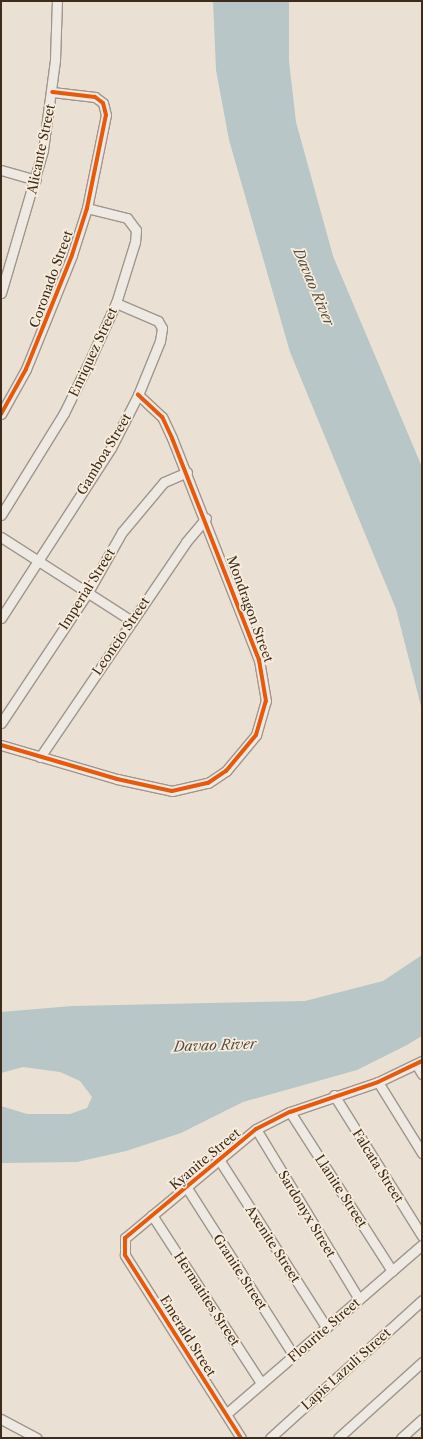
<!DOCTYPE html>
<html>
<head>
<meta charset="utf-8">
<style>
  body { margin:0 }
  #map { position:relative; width:423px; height:1439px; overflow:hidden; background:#eae1d4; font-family:"Libre Caslon Text",serif }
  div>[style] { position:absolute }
  .water>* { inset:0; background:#b8c6c7 }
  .roads { filter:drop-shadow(1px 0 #9e968d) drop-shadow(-1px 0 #9e968d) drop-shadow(0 1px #9e968d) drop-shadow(0 -1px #9e968d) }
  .minor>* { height:9px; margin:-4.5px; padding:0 4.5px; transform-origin:4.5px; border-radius:4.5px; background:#eeeae3 }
  .cycleway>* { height:4px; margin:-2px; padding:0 2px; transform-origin:2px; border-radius:2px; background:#e8590c }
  span { translate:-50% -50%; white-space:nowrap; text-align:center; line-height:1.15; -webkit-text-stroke:3.5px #f8eddd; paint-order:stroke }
  .street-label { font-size:13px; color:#3d2b1b }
  .water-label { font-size:14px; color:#564f45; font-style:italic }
  .frame { position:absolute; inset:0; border:2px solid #3d2b1b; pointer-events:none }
</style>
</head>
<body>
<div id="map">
  <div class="water">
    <div style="clip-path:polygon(213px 1px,289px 1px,289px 61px,296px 122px,333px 256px,422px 467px,422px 710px,396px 609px,290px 352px,229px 140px,216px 70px)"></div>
    <div style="clip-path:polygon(422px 955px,422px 1036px,407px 1045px,357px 1070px,243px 1102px,181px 1133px,126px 1151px,77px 1162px,1px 1163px,1px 1106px,27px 1114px,70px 1114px,87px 1108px,92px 1097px,80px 1081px,60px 1072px,23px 1067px,1px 1073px,1px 1012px,72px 1006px,305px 1001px,383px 981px)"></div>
  </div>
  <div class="roads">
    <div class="minor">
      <div style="left:1px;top:170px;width:36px;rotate:16deg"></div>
      <div style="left:1px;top:293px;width:149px;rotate:-73.6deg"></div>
      <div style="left:43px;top:150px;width:91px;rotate:-82.4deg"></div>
      <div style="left:55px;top:60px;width:59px;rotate:-88.1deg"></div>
      <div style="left:1px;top:414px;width:51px;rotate:-60.9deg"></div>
      <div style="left:26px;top:369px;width:123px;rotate:-68deg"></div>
      <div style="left:72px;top:255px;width:49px;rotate:-72.3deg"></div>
      <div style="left:87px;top:208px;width:95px;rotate:-78.5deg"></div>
      <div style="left:106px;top:115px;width:12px;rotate:-104deg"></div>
      <div style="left:103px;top:103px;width:10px;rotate:-143deg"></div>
      <div style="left:95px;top:97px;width:43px;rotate:-173.4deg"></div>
      <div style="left:1px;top:515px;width:120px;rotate:-58.3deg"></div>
      <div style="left:64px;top:413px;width:59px;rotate:-63.9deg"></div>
      <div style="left:90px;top:360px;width:63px;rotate:-65.5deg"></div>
      <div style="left:116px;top:303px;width:64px;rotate:-72.7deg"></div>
      <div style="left:135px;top:242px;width:12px;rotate:-85deg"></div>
      <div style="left:136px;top:230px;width:15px;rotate:-127deg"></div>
      <div style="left:127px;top:218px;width:41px;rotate:-166deg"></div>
      <div style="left:1px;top:537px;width:156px;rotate:32.7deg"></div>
      <div style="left:1px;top:618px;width:202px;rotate:-57.1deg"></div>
      <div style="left:111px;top:448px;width:59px;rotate:-63deg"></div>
      <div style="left:138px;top:395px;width:58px;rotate:-67.8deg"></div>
      <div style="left:160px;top:341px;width:13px;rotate:-81deg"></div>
      <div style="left:162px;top:328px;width:8px;rotate:-120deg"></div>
      <div style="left:158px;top:321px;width:46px;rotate:-156.8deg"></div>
      <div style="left:1px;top:723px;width:157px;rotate:-56.4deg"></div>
      <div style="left:88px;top:592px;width:69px;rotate:-60.5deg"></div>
      <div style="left:122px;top:532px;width:65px;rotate:-50deg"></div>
      <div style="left:164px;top:482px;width:25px;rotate:-23deg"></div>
      <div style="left:1px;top:745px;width:121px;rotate:16.3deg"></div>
      <div style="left:117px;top:779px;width:56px;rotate:12.3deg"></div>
      <div style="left:172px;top:791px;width:37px;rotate:-13deg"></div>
      <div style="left:208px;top:783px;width:22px;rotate:-34deg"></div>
      <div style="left:226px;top:771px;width:47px;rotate:-50.2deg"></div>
      <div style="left:256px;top:735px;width:35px;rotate:-74deg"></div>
      <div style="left:266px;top:701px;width:42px;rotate:-99.7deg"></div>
      <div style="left:259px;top:660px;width:238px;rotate:-111.4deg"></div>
      <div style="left:172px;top:438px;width:23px;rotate:-115deg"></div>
      <div style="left:162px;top:417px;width:33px;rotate:-137deg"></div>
      <div style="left:40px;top:757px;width:260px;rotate:-55.8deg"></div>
      <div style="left:186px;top:542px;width:31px;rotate:-50deg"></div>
      <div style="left:416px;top:1064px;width:12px;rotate:59deg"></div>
      <div style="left:378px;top:1082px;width:84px;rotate:58.2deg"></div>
      <div style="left:334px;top:1095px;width:166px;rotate:58deg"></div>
      <div style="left:290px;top:1112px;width:189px;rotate:57.3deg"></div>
      <div style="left:256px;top:1129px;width:199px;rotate:58.8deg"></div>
      <div style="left:220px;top:1161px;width:197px;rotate:57.4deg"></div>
      <div style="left:187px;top:1188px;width:199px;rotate:57.5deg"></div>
      <div style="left:152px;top:1215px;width:200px;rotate:57deg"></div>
      <div style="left:226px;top:1414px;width:259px;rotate:-40.8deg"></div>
      <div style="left:1px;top:1419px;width:40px;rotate:28deg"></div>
      <div style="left:241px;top:1438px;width:217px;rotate:-122.4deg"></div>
      <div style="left:125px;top:1255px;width:17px;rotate:-90deg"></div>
      <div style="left:125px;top:1238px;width:170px;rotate:-39.8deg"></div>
      <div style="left:256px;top:1129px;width:38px;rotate:-27deg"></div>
      <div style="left:290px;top:1112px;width:93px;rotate:-18.8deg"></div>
      <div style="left:378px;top:1082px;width:49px;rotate:-25.5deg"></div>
      <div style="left:270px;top:1438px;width:205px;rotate:-42.2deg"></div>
      <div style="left:338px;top:1438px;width:113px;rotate:-42.1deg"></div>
      <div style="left:401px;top:1438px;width:28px;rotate:-42deg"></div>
    </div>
  </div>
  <div class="cycleway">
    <div style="left:1px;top:414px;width:51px;rotate:-60.9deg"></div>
    <div style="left:26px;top:369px;width:123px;rotate:-68deg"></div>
    <div style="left:72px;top:255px;width:49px;rotate:-72.3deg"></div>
    <div style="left:87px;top:208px;width:95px;rotate:-78.5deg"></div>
    <div style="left:106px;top:115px;width:12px;rotate:-104deg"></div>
    <div style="left:103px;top:103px;width:10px;rotate:-143deg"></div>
    <div style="left:95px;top:97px;width:43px;rotate:-173.4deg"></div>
    <div style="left:1px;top:745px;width:121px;rotate:16.3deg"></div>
    <div style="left:117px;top:779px;width:56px;rotate:12.3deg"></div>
    <div style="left:172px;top:791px;width:37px;rotate:-13deg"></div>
    <div style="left:208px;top:783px;width:22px;rotate:-34deg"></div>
    <div style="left:226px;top:771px;width:47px;rotate:-50.2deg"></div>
    <div style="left:256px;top:735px;width:35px;rotate:-74deg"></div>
    <div style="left:266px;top:701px;width:42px;rotate:-99.7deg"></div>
    <div style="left:259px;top:660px;width:238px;rotate:-111.4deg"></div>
    <div style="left:172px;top:438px;width:23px;rotate:-115deg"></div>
    <div style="left:162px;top:417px;width:33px;rotate:-137deg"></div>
    <div style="left:241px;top:1438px;width:217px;rotate:-122.4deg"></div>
    <div style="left:125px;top:1255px;width:17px;rotate:-90deg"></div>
    <div style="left:125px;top:1238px;width:170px;rotate:-39.8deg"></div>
    <div style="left:256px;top:1129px;width:38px;rotate:-27deg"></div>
    <div style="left:290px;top:1112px;width:93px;rotate:-18.8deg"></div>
    <div style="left:378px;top:1082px;width:49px;rotate:-25.5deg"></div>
  </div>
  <div class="street-label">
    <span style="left:41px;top:149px;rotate:-78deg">Alicante Street</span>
    <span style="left:51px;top:279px;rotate:-70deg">Coronado Street</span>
    <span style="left:93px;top:352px;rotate:-65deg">Enriquez Street</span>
    <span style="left:104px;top:454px;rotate:-59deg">Gamboa Street</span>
    <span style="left:87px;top:589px;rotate:-58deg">Imperial Street</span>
    <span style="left:250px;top:609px;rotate:70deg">Mondragon Street</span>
    <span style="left:121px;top:636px;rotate:-56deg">Leoncio Street</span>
    <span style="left:205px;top:1159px;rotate:-40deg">Kyanite Street</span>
    <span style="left:378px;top:1166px;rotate:58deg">Falcata Street</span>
    <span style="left:341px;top:1191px;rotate:57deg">Llanite Street</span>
    <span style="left:307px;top:1214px;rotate:59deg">Sardonyx Street</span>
    <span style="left:273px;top:1244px;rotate:57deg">Axenite Street</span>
    <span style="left:240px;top:1272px;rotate:57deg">Granite Street</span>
    <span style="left:207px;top:1299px;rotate:57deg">Hermatites Street</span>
    <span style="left:324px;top:1330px;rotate:-41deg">Flourite Street</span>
    <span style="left:188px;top:1336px;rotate:58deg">Emerald Street</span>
    <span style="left:346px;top:1369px;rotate:-42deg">Lapis Lazuli Street</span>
  </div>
  <div class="water-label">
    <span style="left:314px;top:287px;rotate:67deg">Davao River</span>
    <span style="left:215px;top:1045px;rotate:-2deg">Davao River</span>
  </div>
  <div class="frame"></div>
</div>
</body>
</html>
